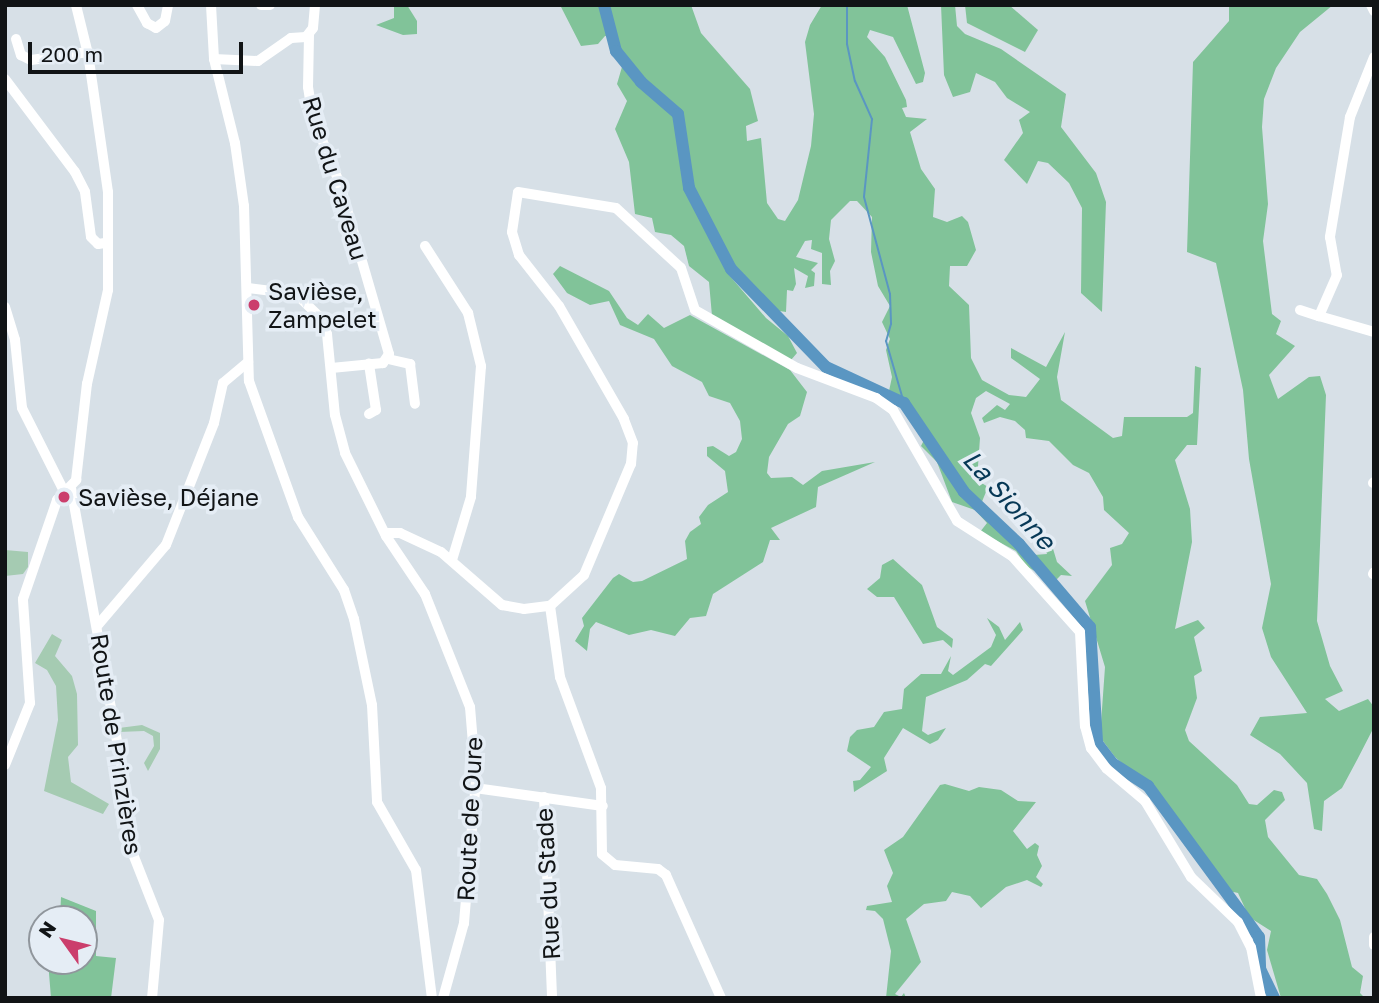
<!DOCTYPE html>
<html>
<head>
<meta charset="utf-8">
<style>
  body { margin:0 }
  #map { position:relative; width:1379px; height:1003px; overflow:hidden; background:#d7e0e7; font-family:"Golos Text",sans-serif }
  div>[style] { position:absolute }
  .green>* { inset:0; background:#a5cbb2 }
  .forest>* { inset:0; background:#81c399 }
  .stream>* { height:2px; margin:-1px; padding:0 1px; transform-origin:1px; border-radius:1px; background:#5a96c2 }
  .river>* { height:12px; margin:-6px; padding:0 6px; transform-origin:6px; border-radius:6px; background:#5a96c2 }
  .minor>* { height:10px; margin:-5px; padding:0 5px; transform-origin:5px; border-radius:5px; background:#fff }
  .dots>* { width:19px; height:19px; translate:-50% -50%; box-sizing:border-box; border:4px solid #e5edf5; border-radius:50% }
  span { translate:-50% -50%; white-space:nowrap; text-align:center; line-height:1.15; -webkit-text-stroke:7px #e5edf5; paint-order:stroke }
  .street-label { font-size:24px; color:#111416 }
  .poi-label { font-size:24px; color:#111416 }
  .left { translate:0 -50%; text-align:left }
  .water-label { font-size:26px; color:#063856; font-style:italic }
  .frame { position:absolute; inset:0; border:7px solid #111416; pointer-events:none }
  .north { position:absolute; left:28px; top:905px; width:70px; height:70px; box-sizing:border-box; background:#e5edf5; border:2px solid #90969c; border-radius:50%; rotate:304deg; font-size:19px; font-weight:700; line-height:28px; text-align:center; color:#111416 }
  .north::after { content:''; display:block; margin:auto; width:24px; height:32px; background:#cb3e6c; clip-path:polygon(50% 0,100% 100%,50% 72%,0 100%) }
  .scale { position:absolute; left:28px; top:42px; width:215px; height:32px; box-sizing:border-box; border:4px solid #111416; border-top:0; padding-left:9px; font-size:21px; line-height:24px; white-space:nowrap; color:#111416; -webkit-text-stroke:5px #e5edf5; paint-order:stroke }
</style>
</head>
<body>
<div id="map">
  <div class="green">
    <div style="clip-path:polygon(5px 550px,28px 552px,28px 567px,23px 574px,5px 576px)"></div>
    <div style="clip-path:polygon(52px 634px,62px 640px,55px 656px,72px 676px,77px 694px,78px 745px,68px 757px,71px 782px,109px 804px,103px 814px,44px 791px,58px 720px,56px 686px,47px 670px,35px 663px)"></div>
    <div style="clip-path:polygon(142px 725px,160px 733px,160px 749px,148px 771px,144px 763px,154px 746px,153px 736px,144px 731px,119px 732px,119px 728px)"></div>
  </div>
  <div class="forest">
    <div style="clip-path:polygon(394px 5px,407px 5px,417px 21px,417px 34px,403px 35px,376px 25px,394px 18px)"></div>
    <div style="clip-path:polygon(560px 5px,691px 5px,701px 33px,750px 89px,758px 121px,746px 126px,747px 141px,761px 138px,767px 203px,778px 219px,785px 221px,798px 200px,811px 146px,814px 114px,805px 42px,810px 25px,822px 5px,907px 5px,925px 73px,923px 82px,916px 84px,893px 37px,870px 30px,867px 37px,885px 57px,906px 100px,907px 107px,902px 108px,906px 117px,927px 119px,910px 132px,921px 169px,935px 189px,933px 217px,947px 222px,962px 216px,968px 222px,976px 250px,967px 266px,950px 266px,949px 286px,969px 305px,971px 358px,982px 380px,1009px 395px,1026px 397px,1040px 379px,1011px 358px,1011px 348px,1046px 367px,1065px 332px,1057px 377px,1061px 400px,1113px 438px,1122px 436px,1124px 417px,1187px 417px,1193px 413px,1195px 366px,1201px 368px,1197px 445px,1187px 445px,1175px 460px,1190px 509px,1192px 542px,1175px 629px,1198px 620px,1205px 628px,1194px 637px,1202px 671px,1194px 676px,1197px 698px,1185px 730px,1189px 741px,1237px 785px,1249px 804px,1257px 805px,1274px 790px,1282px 792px,1285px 800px,1265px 820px,1268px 837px,1299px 875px,1317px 879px,1327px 894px,1340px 920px,1352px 967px,1363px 976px,1360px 993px,1365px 998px,1281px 998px,1267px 950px,1271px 931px,1249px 917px,1238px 893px,1220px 889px,1164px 800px,1115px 757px,1100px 737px,1105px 667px,1085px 601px,1112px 565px,1110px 548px,1122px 544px,1129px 533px,1104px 510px,1103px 497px,1089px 473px,1073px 465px,1049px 441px,1026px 438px,1025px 430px,1015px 421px,1000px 417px,984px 423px,982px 418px,997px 405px,1005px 410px,1010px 404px,986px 391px,976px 398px,971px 413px,980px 438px,977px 480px,988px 487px,981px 504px,1034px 555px,1047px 554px,1043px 542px,1051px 542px,1057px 562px,1072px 576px,1061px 575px,1056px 580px,1062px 587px,1059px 593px,1047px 578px,1026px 566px,1016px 551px,980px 532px,987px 523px,975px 510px,952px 502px,937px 462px,921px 446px,925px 438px,919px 416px,889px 391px,892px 377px,886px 350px,890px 339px,882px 322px,890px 306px,878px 286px,871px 252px,872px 217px,857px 201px,850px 201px,831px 220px,829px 239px,835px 261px,830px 271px,831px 285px,822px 284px,822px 253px,811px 249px,812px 240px,805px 241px,796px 257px,818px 263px,811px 270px,815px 273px,814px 286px,805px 288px,808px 276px,794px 268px,796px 284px,793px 291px,787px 290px,786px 312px,773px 310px,738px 272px,729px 275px,766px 318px,788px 336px,797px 353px,791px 360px,712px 316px,709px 282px,689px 266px,684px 246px,671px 235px,655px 232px,652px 218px,635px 214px,629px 162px,615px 129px,627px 101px,617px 84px,624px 60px,619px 43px,615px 36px,605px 36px,598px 44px,581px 46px)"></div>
    <div style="clip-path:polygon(941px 5px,955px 5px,957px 26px,965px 34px,1001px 49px,1066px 94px,1061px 127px,1096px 173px,1106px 202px,1102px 312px,1081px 293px,1082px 208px,1069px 183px,1048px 163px,1038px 161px,1027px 184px,1004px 160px,1023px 133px,1019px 120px,1030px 112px,1007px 98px,995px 82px,976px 73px,970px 92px,953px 97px,944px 75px)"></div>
    <div style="clip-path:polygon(965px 5px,1009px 5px,1038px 30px,1025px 52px,967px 23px)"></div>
    <div style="clip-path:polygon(1229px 5px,1333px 5px,1300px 32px,1276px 68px,1264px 99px,1262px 127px,1268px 204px,1263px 241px,1272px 314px,1281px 321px,1276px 334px,1295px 346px,1269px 375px,1278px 399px,1309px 377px,1320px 376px,1326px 395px,1317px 621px,1330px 666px,1343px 691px,1325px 699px,1339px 711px,1368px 699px,1374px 707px,1374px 727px,1357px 760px,1342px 788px,1324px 801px,1322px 831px,1314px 829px,1307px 783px,1280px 754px,1250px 735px,1260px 717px,1307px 713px,1271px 657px,1262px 628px,1271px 584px,1249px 459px,1243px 390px,1216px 263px,1187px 252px,1193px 62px,1229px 21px)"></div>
    <div style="clip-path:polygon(560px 266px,609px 291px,627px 318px,638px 325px,648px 314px,664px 328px,690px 315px,790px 370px,807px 392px,800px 416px,788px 424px,769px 457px,767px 473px,771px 478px,792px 477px,803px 485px,822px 471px,875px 462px,818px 487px,816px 507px,771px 528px,780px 540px,770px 540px,763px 562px,713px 594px,706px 616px,690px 618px,675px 636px,651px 630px,629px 635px,596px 622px,590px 629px,587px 651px,575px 641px,584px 626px,582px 618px,613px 578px,619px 574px,633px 582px,642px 581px,687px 559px,685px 541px,690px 532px,701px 524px,699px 517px,708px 505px,728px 492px,725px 471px,707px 456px,707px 447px,713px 446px,729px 456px,736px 452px,742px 439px,740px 421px,730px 403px,709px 396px,702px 382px,672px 366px,654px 339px,620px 325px,609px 301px,590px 305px,567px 293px,553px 274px)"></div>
    <div style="clip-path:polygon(893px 559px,922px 585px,937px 627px,953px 639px,952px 648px,943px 640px,923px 644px,894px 597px,877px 597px,867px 589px,880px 578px,882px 565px)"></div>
    <div style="clip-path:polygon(987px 618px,999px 627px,1005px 640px,1020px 622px,1023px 630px,991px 666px,985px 664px,967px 680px,926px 697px,922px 731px,928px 735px,946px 728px,938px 740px,930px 744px,903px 728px,884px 758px,887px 771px,854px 792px,853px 781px,860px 780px,871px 767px,847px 751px,850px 737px,857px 730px,874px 727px,884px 712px,902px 709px,904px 689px,921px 674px,941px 674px,951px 656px,948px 671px,953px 675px,991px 647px,996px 635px)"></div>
    <div style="clip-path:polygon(945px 784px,969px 791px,979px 787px,1001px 790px,1018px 801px,1036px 802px,1013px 831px,1027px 849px,1035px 843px,1039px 846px,1037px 855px,1042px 866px,1036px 877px,1043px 884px,1041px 887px,1027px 880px,1006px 887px,981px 908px,970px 896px,952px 892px,946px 901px,924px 904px,906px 919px,921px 962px,895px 994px,901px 997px,904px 993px,906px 998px,886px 998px,891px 951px,883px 919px,875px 911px,866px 910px,867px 906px,892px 902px,887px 886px,893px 873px,884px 850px,903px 837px,940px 785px)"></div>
    <div style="clip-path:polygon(61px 897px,96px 911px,96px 956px,116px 958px,111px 998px,51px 998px,48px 961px,84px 961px,84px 919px,60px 919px)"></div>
  </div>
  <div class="stream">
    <div style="left:847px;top:5px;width:39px;rotate:90deg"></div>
    <div style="left:847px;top:44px;width:38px;rotate:78deg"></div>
    <div style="left:855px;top:81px;width:42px;rotate:65.9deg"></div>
    <div style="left:872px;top:119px;width:78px;rotate:95.9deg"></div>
    <div style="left:864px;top:197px;width:100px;rotate:75deg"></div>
    <div style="left:890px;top:294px;width:30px;rotate:88deg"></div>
    <div style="left:891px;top:324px;width:18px;rotate:106deg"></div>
    <div style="left:886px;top:341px;width:65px;rotate:73.8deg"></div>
  </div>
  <div class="river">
    <div style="left:604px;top:5px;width:48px;rotate:75.4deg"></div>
    <div style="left:616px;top:51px;width:40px;rotate:51deg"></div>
    <div style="left:641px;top:82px;width:49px;rotate:40.9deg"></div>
    <div style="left:678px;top:114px;width:75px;rotate:81.5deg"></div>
    <div style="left:689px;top:188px;width:91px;rotate:62.6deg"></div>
    <div style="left:731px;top:269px;width:136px;rotate:45.9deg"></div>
    <div style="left:826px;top:367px;width:86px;rotate:24.8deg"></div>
    <div style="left:904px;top:403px;width:107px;rotate:56deg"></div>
    <div style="left:964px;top:492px;width:76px;rotate:43.4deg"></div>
    <div style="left:1019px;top:544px;width:109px;rotate:49.5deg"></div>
    <div style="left:1090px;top:627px;width:116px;rotate:86.5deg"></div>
    <div style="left:1097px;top:743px;width:25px;rotate:53deg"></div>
    <div style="left:1112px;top:763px;width:43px;rotate:32.6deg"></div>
    <div style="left:1148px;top:786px;width:187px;rotate:53.7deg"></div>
    <div style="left:1259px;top:937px;width:32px;rotate:88deg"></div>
    <div style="left:1260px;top:969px;width:32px;rotate:64deg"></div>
  </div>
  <div class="minor">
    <div style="left:137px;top:5px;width:21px;rotate:61deg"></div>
    <div style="left:147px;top:23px;width:10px;rotate:29deg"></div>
    <div style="left:156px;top:28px;width:11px;rotate:-38deg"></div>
    <div style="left:165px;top:21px;width:16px;rotate:-79deg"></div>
    <div style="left:211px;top:5px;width:54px;rotate:86.8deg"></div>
    <div style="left:214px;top:59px;width:87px;rotate:76deg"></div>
    <div style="left:235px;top:143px;width:64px;rotate:81.9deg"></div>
    <div style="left:244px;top:206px;width:175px;rotate:88.4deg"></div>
    <div style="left:249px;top:381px;width:145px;rotate:70.2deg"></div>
    <div style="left:298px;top:517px;width:86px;rotate:57.8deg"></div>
    <div style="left:344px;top:590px;width:31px;rotate:71deg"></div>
    <div style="left:354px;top:619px;width:88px;rotate:78.2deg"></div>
    <div style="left:372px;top:705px;width:97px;rotate:87deg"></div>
    <div style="left:377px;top:802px;width:78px;rotate:60.2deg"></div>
    <div style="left:416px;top:870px;width:129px;rotate:82.9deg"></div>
    <div style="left:261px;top:5px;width:9px"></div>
    <div style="left:1371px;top:5px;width:7px;rotate:63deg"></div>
    <div style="left:309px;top:35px;width:52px;rotate:91.1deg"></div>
    <div style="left:308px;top:87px;width:30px;rotate:81deg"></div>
    <div style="left:313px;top:117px;width:70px;rotate:68.2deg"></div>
    <div style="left:339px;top:182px;width:179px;rotate:73.8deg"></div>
    <div style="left:389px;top:354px;width:11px;rotate:124deg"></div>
    <div style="left:383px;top:363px;width:52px;rotate:174.5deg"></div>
    <div style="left:16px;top:39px;width:17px;rotate:73deg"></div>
    <div style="left:21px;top:55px;width:11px;rotate:27deg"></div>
    <div style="left:31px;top:60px;width:58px;rotate:-8deg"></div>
    <div style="left:1374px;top:57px;width:65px;rotate:111.8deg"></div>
    <div style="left:1350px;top:117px;width:122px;rotate:99.5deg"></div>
    <div style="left:1330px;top:237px;width:39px;rotate:80deg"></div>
    <div style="left:1337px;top:275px;width:45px;rotate:113.7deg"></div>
    <div style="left:1319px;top:316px;width:57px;rotate:16.2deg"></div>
    <div style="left:214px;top:59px;width:44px;rotate:2.6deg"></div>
    <div style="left:258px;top:61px;width:40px;rotate:-34.9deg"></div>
    <div style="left:291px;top:38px;width:15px;rotate:-4deg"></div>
    <div style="left:306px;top:37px;width:11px;rotate:-52deg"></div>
    <div style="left:313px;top:28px;width:23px;rotate:-85deg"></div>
    <div style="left:5px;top:79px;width:116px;rotate:53deg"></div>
    <div style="left:75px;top:172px;width:22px;rotate:63deg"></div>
    <div style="left:85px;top:192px;width:45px;rotate:82.4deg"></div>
    <div style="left:91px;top:237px;width:10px;rotate:45deg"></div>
    <div style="left:98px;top:244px;width:7px;rotate:-8deg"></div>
    <div style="left:425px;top:246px;width:80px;rotate:57.3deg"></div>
    <div style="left:468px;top:313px;width:55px;rotate:76.2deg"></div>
    <div style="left:481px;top:366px;width:131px;rotate:94.4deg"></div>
    <div style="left:471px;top:497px;width:66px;rotate:106.8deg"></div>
    <div style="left:248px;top:288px;width:48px;rotate:7.1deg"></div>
    <div style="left:296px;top:294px;width:32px;rotate:44deg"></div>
    <div style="left:319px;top:316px;width:20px;rotate:66deg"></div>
    <div style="left:327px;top:334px;width:81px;rotate:84.4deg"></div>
    <div style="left:335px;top:415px;width:39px;rotate:75deg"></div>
    <div style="left:345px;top:453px;width:93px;rotate:63.7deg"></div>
    <div style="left:386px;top:536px;width:70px;rotate:56.1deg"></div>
    <div style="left:425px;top:594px;width:122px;rotate:68.3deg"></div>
    <div style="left:470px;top:707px;width:73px;rotate:85.3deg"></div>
    <div style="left:476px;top:780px;width:144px;rotate:94.8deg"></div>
    <div style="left:464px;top:923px;width:78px;rotate:105.6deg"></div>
    <div style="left:5px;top:307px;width:34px;rotate:73deg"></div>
    <div style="left:15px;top:340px;width:68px;rotate:84.1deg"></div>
    <div style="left:22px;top:408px;width:93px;rotate:63.2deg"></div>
    <div style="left:1300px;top:310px;width:20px;rotate:18deg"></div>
    <div style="left:388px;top:359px;width:23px;rotate:13deg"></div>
    <div style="left:410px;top:364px;width:40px;rotate:82.9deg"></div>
    <div style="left:369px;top:414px;width:8px;rotate:-30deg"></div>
    <div style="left:376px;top:410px;width:47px;rotate:-98.7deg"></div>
    <div style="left:1373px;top:483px;width:1px;rotate:-45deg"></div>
    <div style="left:71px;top:488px;width:291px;rotate:79.7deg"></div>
    <div style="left:123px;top:774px;width:75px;rotate:83.9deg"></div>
    <div style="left:131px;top:849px;width:76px;rotate:68.5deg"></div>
    <div style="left:159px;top:920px;width:78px;rotate:95.1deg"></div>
    <div style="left:385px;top:533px;width:15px"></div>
    <div style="left:400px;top:533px;width:45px;rotate:24.9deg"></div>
    <div style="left:441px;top:552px;width:81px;rotate:41deg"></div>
    <div style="left:502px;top:605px;width:22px;rotate:10deg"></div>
    <div style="left:524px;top:609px;width:26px;rotate:-7deg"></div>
    <div style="left:1373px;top:574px;width:2px;rotate:-63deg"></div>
    <div style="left:97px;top:626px;width:106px;rotate:-49.6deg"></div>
    <div style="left:166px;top:545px;width:131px;rotate:-68.5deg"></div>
    <div style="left:214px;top:423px;width:41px;rotate:-77.3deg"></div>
    <div style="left:223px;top:383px;width:33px;rotate:-40deg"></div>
    <div style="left:5px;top:765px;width:67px;rotate:-68deg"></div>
    <div style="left:30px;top:703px;width:104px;rotate:-93.9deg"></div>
    <div style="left:23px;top:599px;width:105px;rotate:-71deg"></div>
    <div style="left:57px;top:500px;width:28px;rotate:-46deg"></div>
    <div style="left:76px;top:480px;width:97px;rotate:-83.5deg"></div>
    <div style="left:87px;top:384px;width:96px;rotate:-77.4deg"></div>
    <div style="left:108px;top:290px;width:98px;rotate:-90deg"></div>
    <div style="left:108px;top:192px;width:139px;rotate:-98.2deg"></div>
    <div style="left:88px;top:54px;width:50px;rotate:-103.8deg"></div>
    <div style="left:475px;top:788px;width:129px;rotate:8deg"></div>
    <div style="left:544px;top:797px;width:201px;rotate:87.7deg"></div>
    <div style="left:1374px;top:937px;width:8px;rotate:90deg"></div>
    <div style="left:721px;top:998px;width:135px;rotate:-114.1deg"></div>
    <div style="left:666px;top:875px;width:10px;rotate:-143deg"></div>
    <div style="left:658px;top:869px;width:43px;rotate:-174.7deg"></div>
    <div style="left:615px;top:865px;width:17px;rotate:-140deg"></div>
    <div style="left:602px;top:854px;width:66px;rotate:-90.9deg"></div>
    <div style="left:601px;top:788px;width:118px;rotate:-110.3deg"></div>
    <div style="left:560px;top:677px;width:72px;rotate:-98deg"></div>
    <div style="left:550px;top:606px;width:46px;rotate:-42.4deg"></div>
    <div style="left:584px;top:575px;width:121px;rotate:-67.1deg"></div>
    <div style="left:631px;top:464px;width:21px;rotate:-85deg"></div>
    <div style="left:633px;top:443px;width:26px;rotate:-111deg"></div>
    <div style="left:624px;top:419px;width:130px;rotate:-119.9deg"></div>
    <div style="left:559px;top:306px;width:65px;rotate:-128.1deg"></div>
    <div style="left:519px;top:255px;width:24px;rotate:-107deg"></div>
    <div style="left:512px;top:232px;width:40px;rotate:-81.5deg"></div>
    <div style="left:518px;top:192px;width:99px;rotate:9.3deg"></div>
    <div style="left:616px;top:208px;width:88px;rotate:42.7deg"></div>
    <div style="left:681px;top:268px;width:44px;rotate:71.6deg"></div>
    <div style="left:695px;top:310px;width:117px;rotate:29.6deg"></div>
    <div style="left:797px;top:368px;width:85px;rotate:20.8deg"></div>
    <div style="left:876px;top:398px;width:21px;rotate:35deg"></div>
    <div style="left:893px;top:410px;width:128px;rotate:60deg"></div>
    <div style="left:957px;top:521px;width:65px;rotate:32.5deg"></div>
    <div style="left:1012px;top:556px;width:102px;rotate:48.2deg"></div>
    <div style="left:1080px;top:632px;width:94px;rotate:87deg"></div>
    <div style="left:1085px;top:726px;width:23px;rotate:75deg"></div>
    <div style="left:1091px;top:748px;width:26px;rotate:53deg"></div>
    <div style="left:1107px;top:769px;width:50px;rotate:40.1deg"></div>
    <div style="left:1145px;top:801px;width:89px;rotate:58.8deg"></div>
    <div style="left:1191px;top:877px;width:65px;rotate:43.8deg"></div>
    <div style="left:1238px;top:922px;width:28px;rotate:63deg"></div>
    <div style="left:1251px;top:947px;width:52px;rotate:78.9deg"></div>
  </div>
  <div class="dots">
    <div style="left:254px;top:305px;background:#cb3e6c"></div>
    <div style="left:64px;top:497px;background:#cb3e6c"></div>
  </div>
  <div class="street-label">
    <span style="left:336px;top:178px;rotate:73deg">Rue du Caveau</span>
    <span style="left:117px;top:744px;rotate:81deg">Route de Prinzières</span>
    <span style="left:469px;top:819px;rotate:-87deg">Route de Oure</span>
    <span style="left:547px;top:884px;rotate:-93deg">Rue du Stade</span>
  </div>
  <div class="poi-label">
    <span class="left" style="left:268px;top:305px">Savièse,<br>Zampelet</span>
    <span class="left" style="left:78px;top:497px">Savièse, Déjane</span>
  </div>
  <div class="water-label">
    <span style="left:1009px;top:500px;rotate:48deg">La Sionne</span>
  </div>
  <div class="frame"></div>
  <div class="north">N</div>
  <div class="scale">200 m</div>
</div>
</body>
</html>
